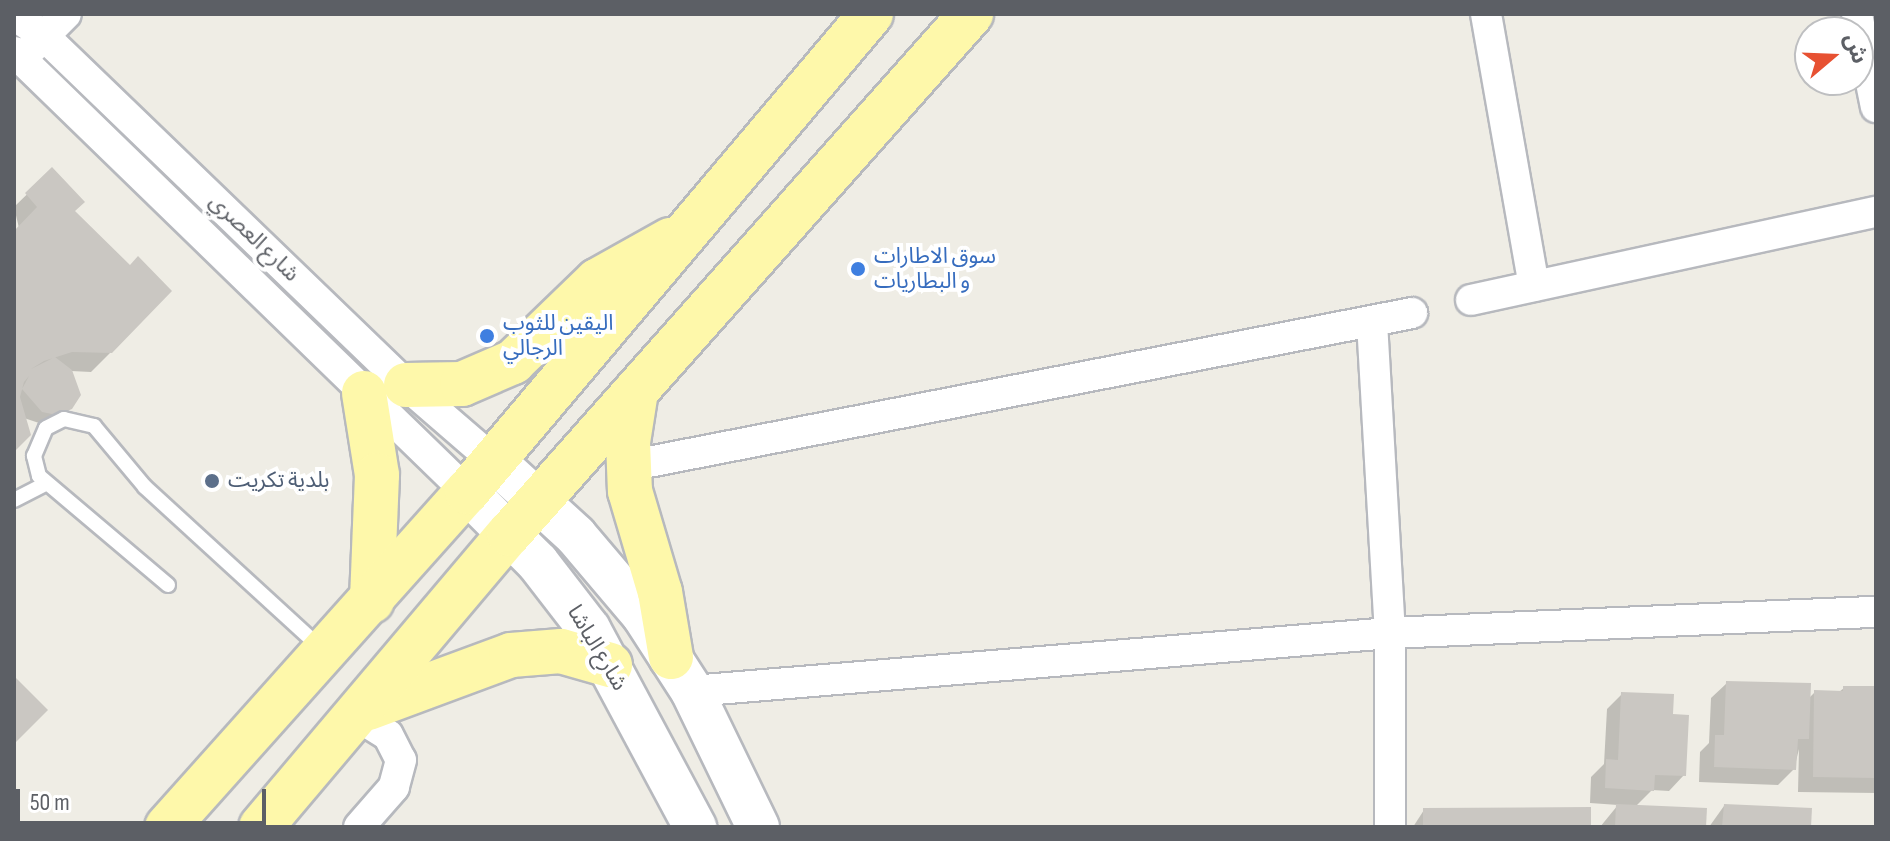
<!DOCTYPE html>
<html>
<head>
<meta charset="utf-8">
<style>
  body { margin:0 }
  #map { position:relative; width:1890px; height:841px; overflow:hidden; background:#efede5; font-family:"Sofia Sans Condensed","Noto Sans Arabic",sans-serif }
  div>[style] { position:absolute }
  .shadow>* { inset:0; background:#0003 }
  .building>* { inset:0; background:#cac7c2 }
  .roads { filter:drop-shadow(2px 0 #b7b9be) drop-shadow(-2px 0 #b7b9be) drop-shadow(0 2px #b7b9be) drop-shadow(0 -2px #b7b9be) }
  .lane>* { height:14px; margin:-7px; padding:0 7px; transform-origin:7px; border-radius:7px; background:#fff }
  .street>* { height:30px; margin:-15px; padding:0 15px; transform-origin:15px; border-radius:15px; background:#fff }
  .secondary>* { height:42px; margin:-21px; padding:0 21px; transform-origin:21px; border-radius:21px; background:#fff }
  .primary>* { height:44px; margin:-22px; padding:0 22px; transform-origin:22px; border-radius:22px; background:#fef8aa }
  .dots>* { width:22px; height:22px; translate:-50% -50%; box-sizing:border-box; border:4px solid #fff; border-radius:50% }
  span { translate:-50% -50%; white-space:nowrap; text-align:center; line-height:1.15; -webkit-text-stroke:8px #fff; paint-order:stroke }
  .street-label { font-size:22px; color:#5c5f65 }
  .shop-label { font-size:22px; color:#366cbe }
  .left { translate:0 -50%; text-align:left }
  .service-label { font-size:22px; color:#4e5e75 }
  .frame { position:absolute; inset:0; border:16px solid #5c5f65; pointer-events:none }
  .north { position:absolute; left:1794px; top:16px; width:80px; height:80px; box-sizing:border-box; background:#fff; border:2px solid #bebfc1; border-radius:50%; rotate:71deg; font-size:22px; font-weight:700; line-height:32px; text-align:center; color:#5c5f65 }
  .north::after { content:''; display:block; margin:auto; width:28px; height:36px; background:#e75132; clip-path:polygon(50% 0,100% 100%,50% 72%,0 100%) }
  .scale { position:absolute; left:16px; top:789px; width:250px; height:36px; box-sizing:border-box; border:4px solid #5c5f65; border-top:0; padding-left:10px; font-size:24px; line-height:28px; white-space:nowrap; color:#5c5f65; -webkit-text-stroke:6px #fff; paint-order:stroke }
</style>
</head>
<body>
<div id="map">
  <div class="shadow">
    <div style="clip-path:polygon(52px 170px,73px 211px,111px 352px,91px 372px,71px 371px,70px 408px,59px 419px,45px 425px,24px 418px,14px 450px,14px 233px,19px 228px,14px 207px)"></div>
    <div style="clip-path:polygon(1727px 683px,1808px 699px,1815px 692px,1839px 692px,1844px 688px,1876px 688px,1876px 793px,1798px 792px,1799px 749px,1794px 769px,1778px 785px,1699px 782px,1700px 752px,1709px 743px,1711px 698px)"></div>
    <div style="clip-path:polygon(1622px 694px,1671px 716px,1684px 775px,1669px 791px,1652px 790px,1635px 807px,1704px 827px,1600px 827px,1618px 805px,1590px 803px,1591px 777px,1604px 764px,1607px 709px)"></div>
    <div style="clip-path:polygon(1724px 806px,1809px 827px,1709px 827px)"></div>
    <div style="clip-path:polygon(1424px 810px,1589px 827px,1413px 827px)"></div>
    <div style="clip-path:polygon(1330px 826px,1330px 827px,1264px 827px)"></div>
  </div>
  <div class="building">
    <div style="clip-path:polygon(52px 167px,85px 202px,75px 211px,130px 265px,138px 256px,172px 291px,112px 353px,72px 352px,44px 361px,31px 369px,55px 357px,72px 370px,81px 395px,72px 409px,57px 415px,42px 412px,22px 389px,29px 376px,24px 382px,20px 397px,31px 435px,14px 452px,14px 231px,37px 207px,25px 193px)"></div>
    <div style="clip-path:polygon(14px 676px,48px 710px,14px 744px)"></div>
    <div style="clip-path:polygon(1726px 681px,1811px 683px,1809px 739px,1798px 739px,1796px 770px,1714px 767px,1715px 735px,1724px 735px)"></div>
    <div style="clip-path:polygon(1843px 686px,1876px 686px,1876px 778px,1813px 777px,1814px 690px,1843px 691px)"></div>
    <div style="clip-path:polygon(1621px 692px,1674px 694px,1673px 714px,1689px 715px,1686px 776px,1655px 775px,1654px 791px,1605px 788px,1606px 759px,1618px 760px)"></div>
    <div style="clip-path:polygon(1616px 804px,1707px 808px,1706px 827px,1615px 827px)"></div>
    <div style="clip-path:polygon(1724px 804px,1812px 808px,1811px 827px,1722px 827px)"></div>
    <div style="clip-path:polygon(1591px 807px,1591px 827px,1423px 827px,1423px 808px)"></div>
  </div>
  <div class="roads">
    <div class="lane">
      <div style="left:14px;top:500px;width:35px;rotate:-27deg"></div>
      <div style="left:168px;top:585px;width:169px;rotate:-139.8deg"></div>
      <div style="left:39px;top:476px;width:21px;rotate:-104deg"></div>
      <div style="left:34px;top:456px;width:30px;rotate:-67deg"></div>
      <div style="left:46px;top:428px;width:20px;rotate:-27deg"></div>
      <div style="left:64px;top:419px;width:31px;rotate:13deg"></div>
      <div style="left:94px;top:426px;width:80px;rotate:50.1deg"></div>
      <div style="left:145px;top:487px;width:239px;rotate:42.5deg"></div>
    </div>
    <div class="street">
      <div style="left:1486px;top:14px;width:276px;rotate:80deg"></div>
      <div style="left:1857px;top:14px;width:95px;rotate:78.5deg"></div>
      <div style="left:14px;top:15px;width:37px;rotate:35deg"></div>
      <div style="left:44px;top:36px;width:503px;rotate:43.95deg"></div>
      <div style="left:406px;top:385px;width:116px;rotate:40.8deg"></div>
      <div style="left:29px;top:51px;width:52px;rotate:-45deg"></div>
      <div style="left:14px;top:52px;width:632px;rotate:44.17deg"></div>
      <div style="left:1471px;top:300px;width:414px;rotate:-12.3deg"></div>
      <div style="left:1372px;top:322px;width:312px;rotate:86.7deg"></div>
      <div style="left:1390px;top:633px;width:194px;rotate:90deg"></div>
      <div style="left:628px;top:466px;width:799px;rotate:-11.04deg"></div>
      <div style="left:692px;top:691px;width:700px;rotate:-4.75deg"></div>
      <div style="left:1390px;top:633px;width:486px;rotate:-2.5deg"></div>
      <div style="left:357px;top:716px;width:36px;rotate:32deg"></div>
      <div style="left:388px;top:735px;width:28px;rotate:63deg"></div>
      <div style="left:401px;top:760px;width:28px;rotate:105deg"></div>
      <div style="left:394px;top:787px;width:53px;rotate:131.2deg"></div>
    </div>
    <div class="secondary">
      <div style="left:494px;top:461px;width:111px;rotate:42.4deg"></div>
      <div style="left:576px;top:536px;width:104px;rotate:49.7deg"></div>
      <div style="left:643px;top:615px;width:90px;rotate:57.2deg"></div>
      <div style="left:692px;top:691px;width:151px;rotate:64.1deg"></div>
      <div style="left:467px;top:492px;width:100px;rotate:45deg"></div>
      <div style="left:538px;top:563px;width:83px;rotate:52.3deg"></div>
      <div style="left:589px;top:629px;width:225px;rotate:61.8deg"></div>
    </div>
    <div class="primary">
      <div style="left:406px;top:385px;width:56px;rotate:-1deg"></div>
      <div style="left:462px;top:384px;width:56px;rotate:-23.3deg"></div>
      <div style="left:513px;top:362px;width:117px;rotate:-44deg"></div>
      <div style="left:597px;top:281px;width:84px;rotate:-29.3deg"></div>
      <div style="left:636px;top:391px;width:52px;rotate:98.9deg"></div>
      <div style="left:628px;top:442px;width:49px;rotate:87.7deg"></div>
      <div style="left:630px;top:491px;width:105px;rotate:73.5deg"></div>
      <div style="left:660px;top:592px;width:66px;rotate:80.4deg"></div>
      <div style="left:364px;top:393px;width:83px;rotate:81deg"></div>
      <div style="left:377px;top:475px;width:126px;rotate:92.3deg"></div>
      <div style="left:368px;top:708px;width:153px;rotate:-20.3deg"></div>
      <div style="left:511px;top:655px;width:50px;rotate:-4.6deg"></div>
      <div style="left:561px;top:651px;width:51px;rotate:15.9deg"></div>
      <div style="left:167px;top:827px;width:450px;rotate:-48.2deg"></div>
      <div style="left:467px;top:492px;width:626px;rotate:-49.8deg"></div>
      <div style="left:261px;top:827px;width:384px;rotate:-49.8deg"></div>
      <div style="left:509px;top:534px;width:696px;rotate:-48.38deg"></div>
    </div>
  </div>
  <div class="dots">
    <div style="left:858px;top:269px;background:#3f7fe0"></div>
    <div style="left:487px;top:336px;background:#3f7fe0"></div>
    <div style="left:212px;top:481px;background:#5c6f8a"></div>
  </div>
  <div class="street-label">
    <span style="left:254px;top:238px;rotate:44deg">شارع العصري</span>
    <span style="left:597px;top:648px;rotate:59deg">شارع الباشا</span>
  </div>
  <div class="shop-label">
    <span class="left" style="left:874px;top:269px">سوق الاطارات<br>و البطاريات</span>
    <span class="left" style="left:503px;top:336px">اليقين للثوب<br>الرجالي</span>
  </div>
  <div class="service-label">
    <span class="left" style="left:228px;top:481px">بلدية تكريت</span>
  </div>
  <div class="frame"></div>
  <div class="north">ش</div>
  <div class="scale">50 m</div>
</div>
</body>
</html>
